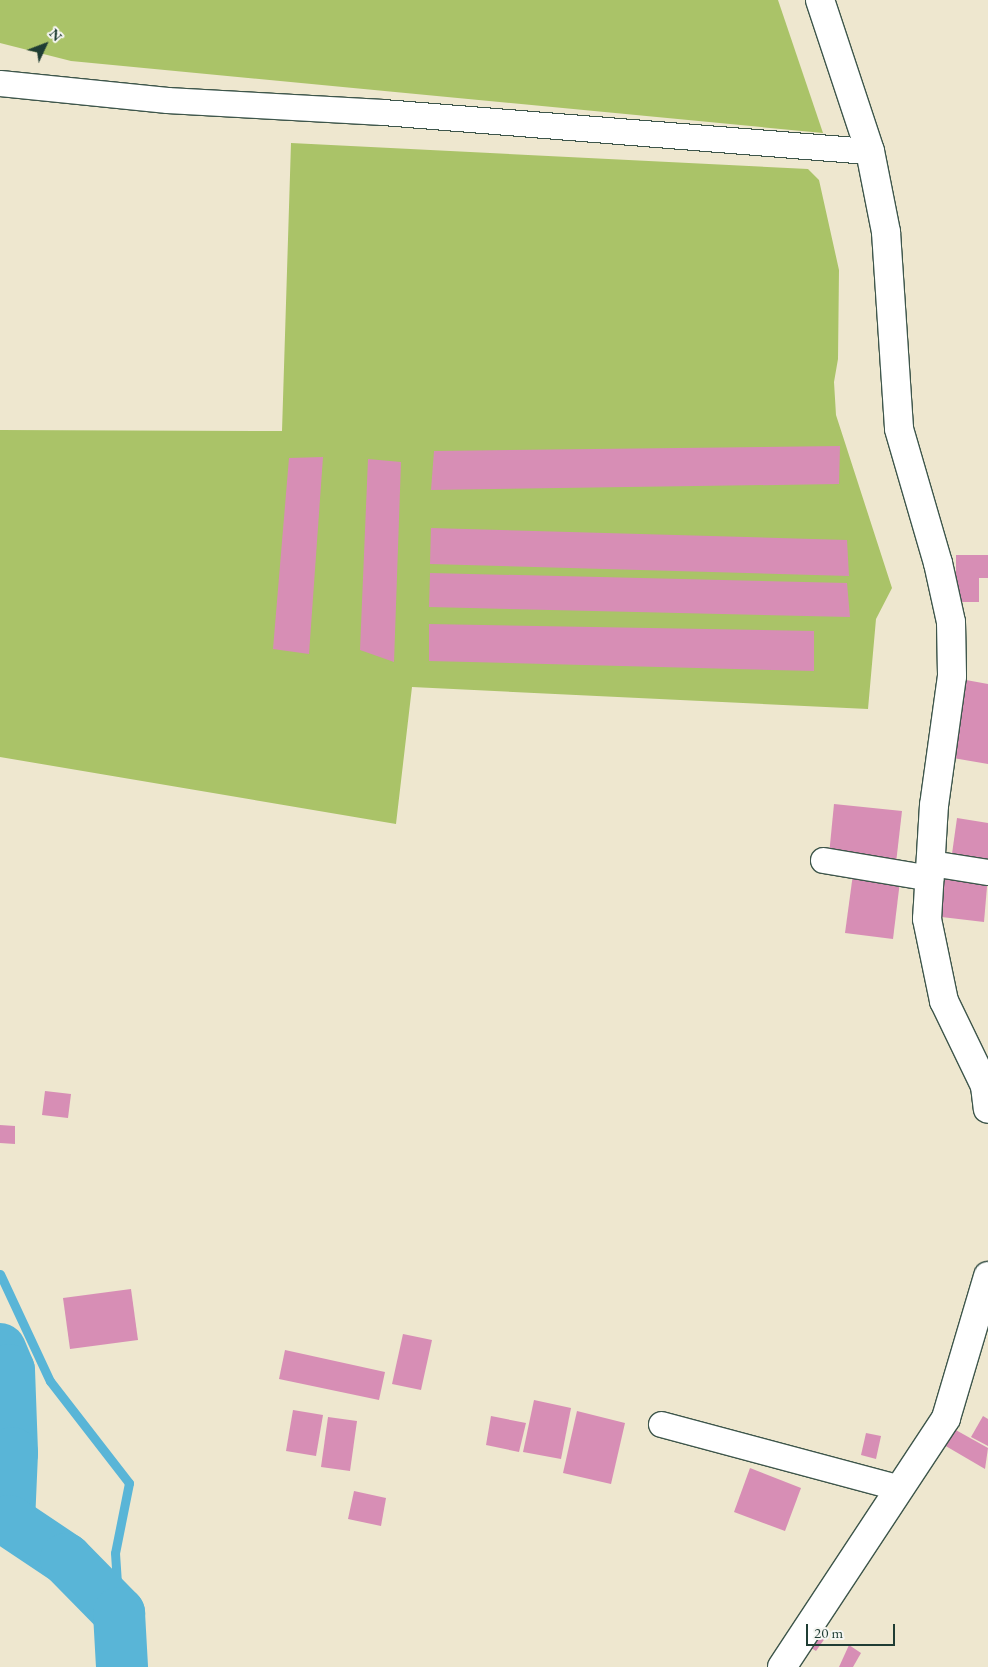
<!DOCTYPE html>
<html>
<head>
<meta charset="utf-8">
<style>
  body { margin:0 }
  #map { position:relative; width:988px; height:1667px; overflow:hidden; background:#eee7cf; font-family:"EB Garamond",serif }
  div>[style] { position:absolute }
  .green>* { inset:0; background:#aac368 }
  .stream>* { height:9px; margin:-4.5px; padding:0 4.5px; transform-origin:4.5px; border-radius:4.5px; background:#59b5d7 }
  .river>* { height:52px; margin:-26px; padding:0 26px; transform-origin:26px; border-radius:26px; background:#59b5d7 }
  .building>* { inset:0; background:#d78eb5 }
  .roads { filter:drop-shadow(1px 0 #3e564b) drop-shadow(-1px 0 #3e564b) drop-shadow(0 1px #3e564b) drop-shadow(0 -1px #3e564b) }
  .minor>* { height:25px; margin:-12.5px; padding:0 12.5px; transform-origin:12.5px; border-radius:12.5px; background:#fff }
  .tertiary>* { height:28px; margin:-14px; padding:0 14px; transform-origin:14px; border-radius:14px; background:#fff }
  span { translate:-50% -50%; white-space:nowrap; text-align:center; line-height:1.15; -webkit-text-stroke:4px #f6f6f2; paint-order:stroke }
  .north { position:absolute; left:20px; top:20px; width:50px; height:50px; -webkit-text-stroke:4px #f6f6f2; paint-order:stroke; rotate:47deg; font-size:14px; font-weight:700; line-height:20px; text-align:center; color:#1f3d34 }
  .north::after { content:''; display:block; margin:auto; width:18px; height:22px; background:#1f3d34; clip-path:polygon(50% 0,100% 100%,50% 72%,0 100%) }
  .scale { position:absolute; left:806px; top:1624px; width:89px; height:22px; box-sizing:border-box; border:2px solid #1f3d34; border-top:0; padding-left:6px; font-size:15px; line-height:18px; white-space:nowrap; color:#1f3d34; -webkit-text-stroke:4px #f6f6f2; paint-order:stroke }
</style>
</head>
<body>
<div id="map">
  <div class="green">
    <div style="clip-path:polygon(0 0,778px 0,823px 133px,71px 61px,0 43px)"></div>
    <div style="clip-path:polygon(291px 143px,808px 169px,819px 180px,839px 270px,838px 359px,834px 382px,836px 415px,892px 588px,876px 619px,868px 709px,412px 687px,396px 824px,0 757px,0 430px,282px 431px)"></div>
  </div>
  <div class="stream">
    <div style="left:0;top:1274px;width:118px;rotate:65deg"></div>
    <div style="left:50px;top:1381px;width:129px;rotate:52.2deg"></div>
    <div style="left:129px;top:1483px;width:71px;rotate:101.3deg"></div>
    <div style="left:115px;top:1553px;width:60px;rotate:86.2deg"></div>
  </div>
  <div class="river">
    <div style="left:0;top:1349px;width:23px;rotate:67deg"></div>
    <div style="left:9px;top:1370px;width:83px;rotate:87.9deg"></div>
    <div style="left:12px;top:1453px;width:68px;rotate:92.5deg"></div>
    <div style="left:9px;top:1521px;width:69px;rotate:33.7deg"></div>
    <div style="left:66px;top:1559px;width:76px;rotate:45.5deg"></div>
    <div style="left:119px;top:1613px;width:54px;rotate:86.8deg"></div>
  </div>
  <div class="building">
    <div style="clip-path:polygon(840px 446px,839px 484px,431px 490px,434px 451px)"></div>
    <div style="clip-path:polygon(323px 457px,309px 654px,273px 649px,289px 458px)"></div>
    <div style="clip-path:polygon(368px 459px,401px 462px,394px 662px,360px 650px)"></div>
    <div style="clip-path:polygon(431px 528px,847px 540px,849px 576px,430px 564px)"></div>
    <div style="clip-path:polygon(956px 555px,988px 555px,988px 578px,979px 578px,979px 602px,956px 602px)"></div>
    <div style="clip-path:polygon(430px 573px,847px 583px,850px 617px,429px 607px)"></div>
    <div style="clip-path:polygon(429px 624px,814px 631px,814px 671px,429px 661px)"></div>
    <div style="clip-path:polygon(966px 680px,988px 684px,988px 764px,953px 758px)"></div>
    <div style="clip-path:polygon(834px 804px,902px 811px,896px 863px,829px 855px)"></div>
    <div style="clip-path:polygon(957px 818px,988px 823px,988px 867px,951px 861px)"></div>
    <div style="clip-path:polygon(940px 869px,988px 875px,984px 922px,933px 916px)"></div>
    <div style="clip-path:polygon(853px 874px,900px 881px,893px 939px,845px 933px)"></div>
    <div style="clip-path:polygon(45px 1091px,71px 1094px,68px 1118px,42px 1115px)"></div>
    <div style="clip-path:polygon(0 1125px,15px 1126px,15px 1144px,0 1143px)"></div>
    <div style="clip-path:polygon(131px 1289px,138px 1340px,70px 1349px,63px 1298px)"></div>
    <div style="clip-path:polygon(403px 1334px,432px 1340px,421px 1390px,392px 1384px)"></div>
    <div style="clip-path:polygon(285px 1350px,385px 1372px,379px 1400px,279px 1379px)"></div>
    <div style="clip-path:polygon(534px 1400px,571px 1408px,561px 1459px,523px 1452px)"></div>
    <div style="clip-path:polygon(293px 1410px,323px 1415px,316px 1456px,286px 1451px)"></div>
    <div style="clip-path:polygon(577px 1411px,625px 1423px,611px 1484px,563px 1473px)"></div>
    <div style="clip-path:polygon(491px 1416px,526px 1423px,519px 1452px,486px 1445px)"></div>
    <div style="clip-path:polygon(983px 1416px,988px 1419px,988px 1446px,971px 1437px)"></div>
    <div style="clip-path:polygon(328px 1417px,357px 1421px,350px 1471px,321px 1467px)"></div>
    <div style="clip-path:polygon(954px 1429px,988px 1448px,985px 1469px,944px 1445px)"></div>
    <div style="clip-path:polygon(866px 1433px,881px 1436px,876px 1459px,861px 1455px)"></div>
    <div style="clip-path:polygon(750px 1468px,801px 1488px,785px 1531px,734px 1512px)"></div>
    <div style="clip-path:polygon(354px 1491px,386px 1498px,381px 1526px,348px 1519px)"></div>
    <div style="clip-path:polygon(818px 1627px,828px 1634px,816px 1651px,805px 1644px)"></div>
    <div style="clip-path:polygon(849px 1645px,861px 1653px,853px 1667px,839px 1667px)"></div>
  </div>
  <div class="roads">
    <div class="minor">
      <div style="left:0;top:83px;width:168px;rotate:5.8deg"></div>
      <div style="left:167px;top:100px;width:216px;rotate:3.2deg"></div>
      <div style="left:383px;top:112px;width:489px;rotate:4.6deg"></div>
      <div style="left:823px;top:860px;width:109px;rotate:9.5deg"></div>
      <div style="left:931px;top:863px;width:58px;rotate:9deg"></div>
      <div style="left:661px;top:1424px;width:247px;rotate:15deg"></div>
    </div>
    <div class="tertiary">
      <div style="left:820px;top:0;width:159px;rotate:71.7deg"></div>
      <div style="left:870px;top:151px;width:83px;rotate:78.8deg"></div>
      <div style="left:886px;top:232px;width:197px;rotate:86.2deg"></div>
      <div style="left:899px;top:429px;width:140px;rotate:73.8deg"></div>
      <div style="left:938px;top:563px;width:60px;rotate:77.6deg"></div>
      <div style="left:951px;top:622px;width:54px;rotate:88.9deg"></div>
      <div style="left:952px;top:676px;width:130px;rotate:97.9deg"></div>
      <div style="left:934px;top:805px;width:114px;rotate:93.5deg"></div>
      <div style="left:927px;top:919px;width:84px;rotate:78.3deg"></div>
      <div style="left:944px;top:1001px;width:94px;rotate:64.2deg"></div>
      <div style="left:985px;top:1086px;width:23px;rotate:83deg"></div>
      <div style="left:782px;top:1667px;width:298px;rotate:-56.6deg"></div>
      <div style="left:946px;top:1418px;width:148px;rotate:-73.5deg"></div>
    </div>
  </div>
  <div class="north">N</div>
  <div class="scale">20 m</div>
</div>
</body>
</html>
